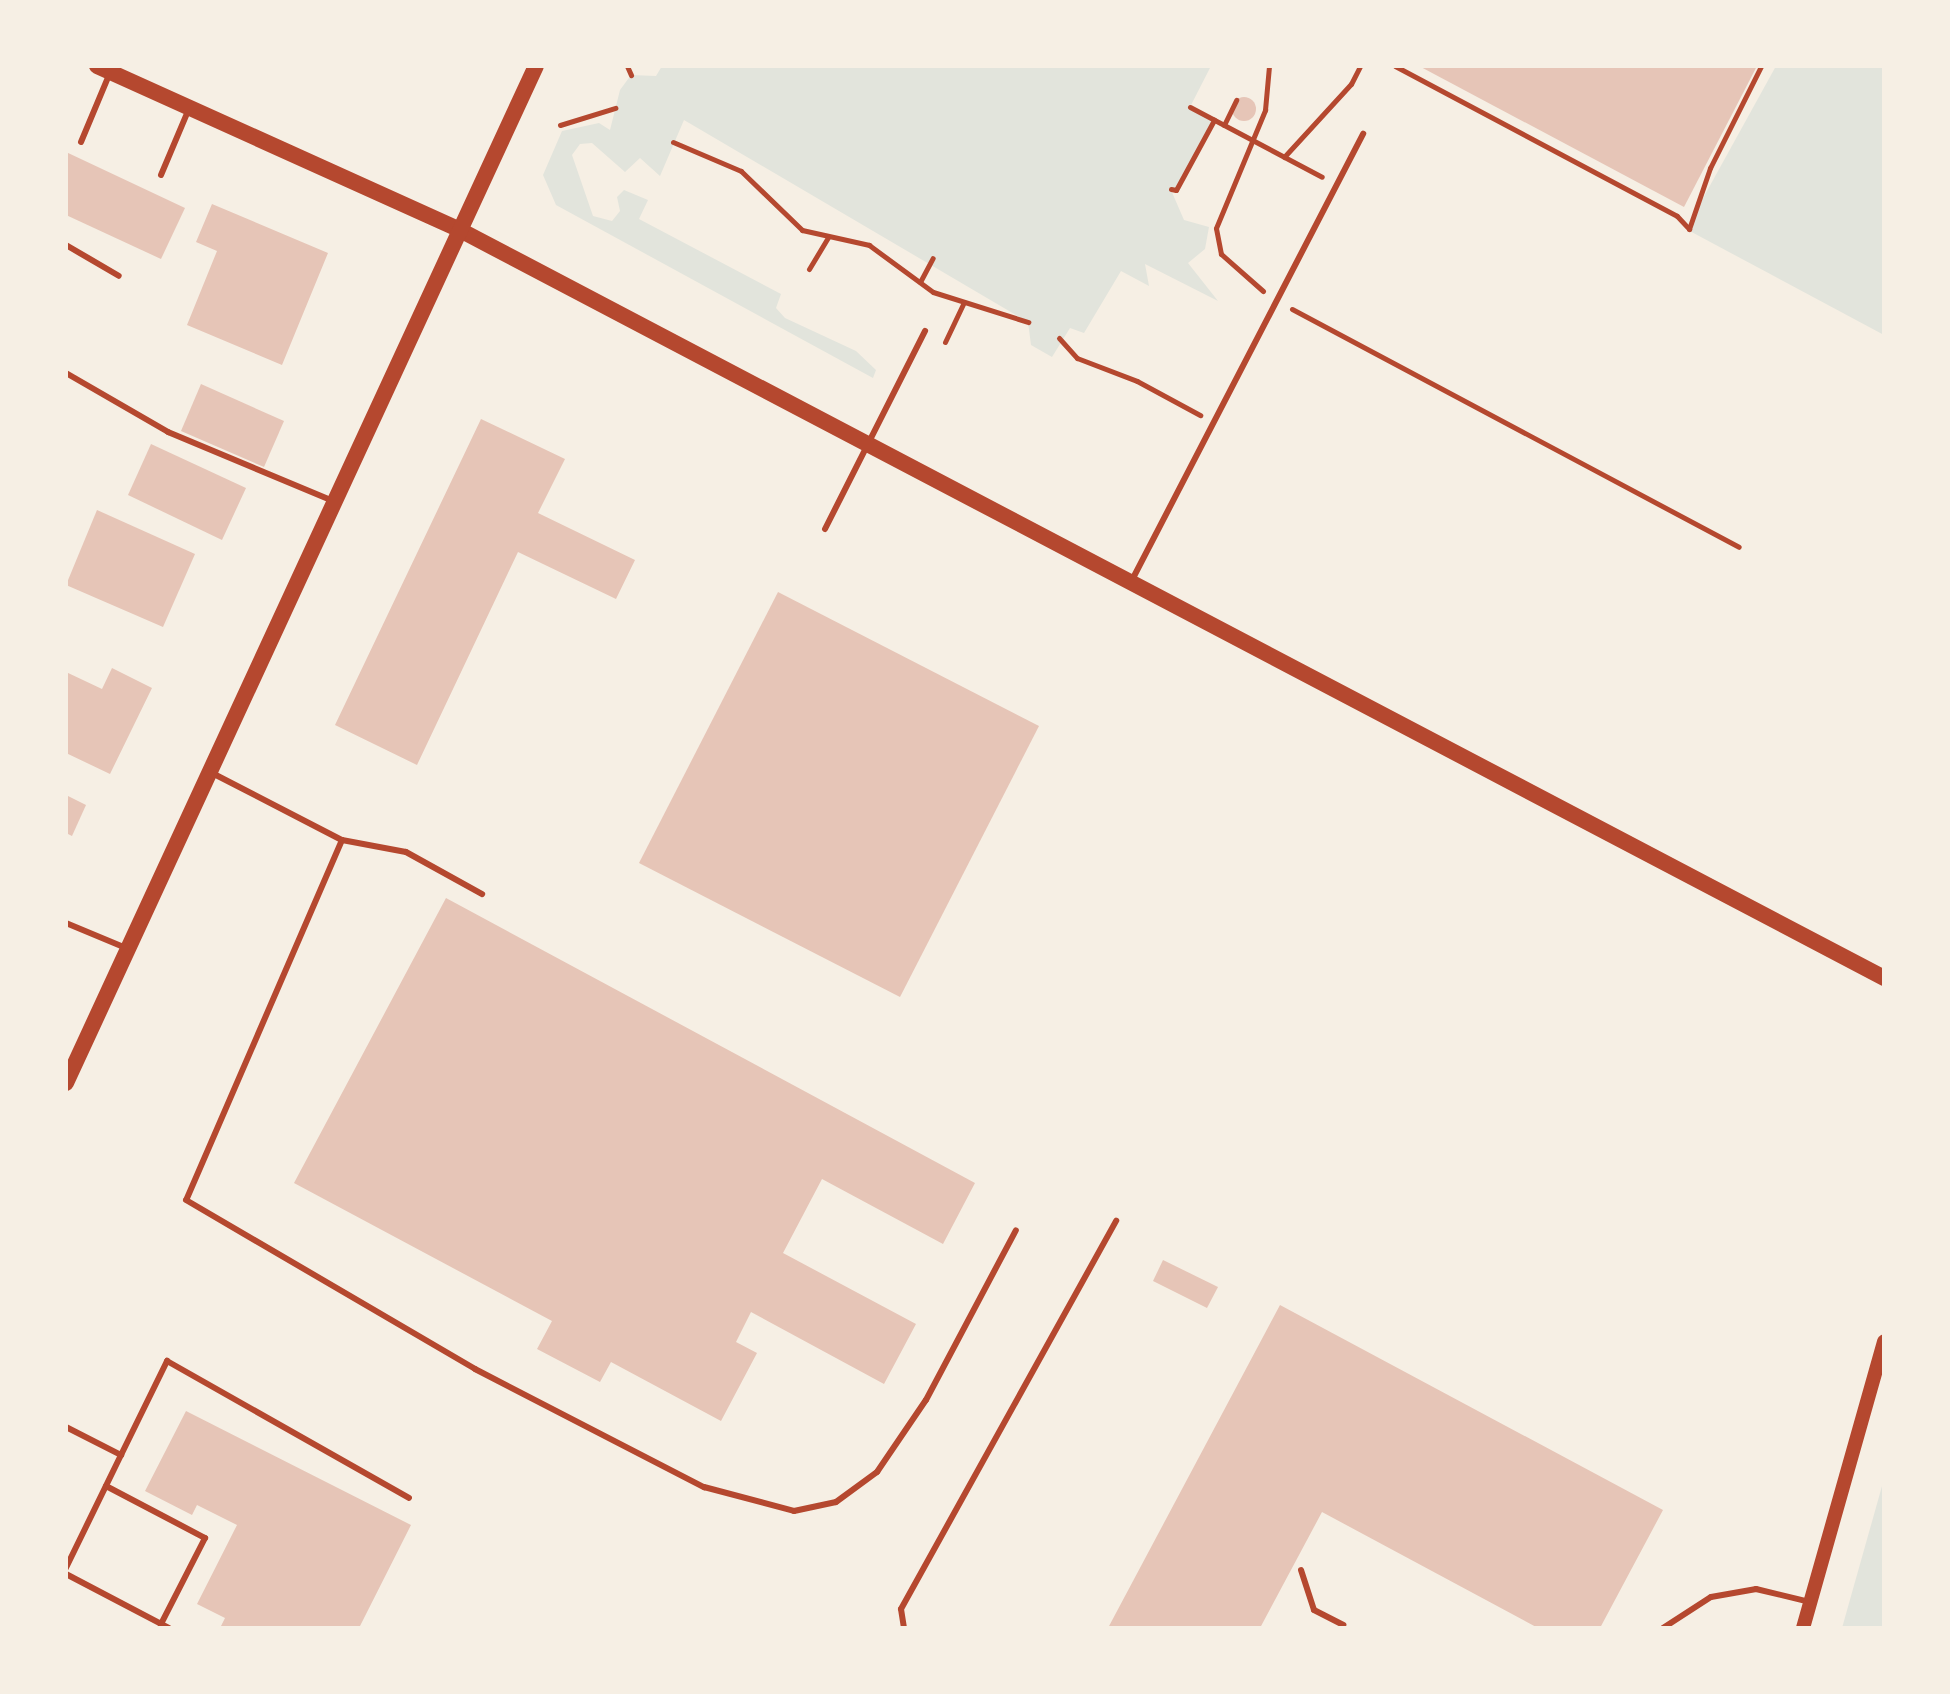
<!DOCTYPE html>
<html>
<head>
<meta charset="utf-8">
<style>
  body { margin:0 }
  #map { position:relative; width:1950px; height:1694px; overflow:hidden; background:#f6efe4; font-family:Poppins,sans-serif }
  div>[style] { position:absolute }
  .green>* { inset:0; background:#e2e4dc }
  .building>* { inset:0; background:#e6c5b7 }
  .round { border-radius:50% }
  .path>* { height:5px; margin:-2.5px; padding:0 2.5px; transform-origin:2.5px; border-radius:2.5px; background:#b5482f }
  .service>* { height:6px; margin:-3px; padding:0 3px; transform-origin:3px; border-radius:3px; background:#b5482f }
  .tertiary>* { height:14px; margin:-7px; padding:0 7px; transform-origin:7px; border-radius:7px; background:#b5482f }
  .secondary>* { height:16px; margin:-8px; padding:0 8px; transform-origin:8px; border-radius:8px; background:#b5482f }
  span { translate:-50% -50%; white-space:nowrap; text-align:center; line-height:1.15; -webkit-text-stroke:8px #f6efe4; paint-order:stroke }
  .frame { position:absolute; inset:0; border:68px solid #f6efe4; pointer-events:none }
</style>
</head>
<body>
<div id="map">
  <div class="green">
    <div style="clip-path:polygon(662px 66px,1211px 66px,1190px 107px,1214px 120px,1176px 190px,1171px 190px,1184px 220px,1209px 227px,1205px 249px,1188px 263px,1218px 301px,1145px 264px,1149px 286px,1121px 271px,1084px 333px,1070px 328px,1052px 357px,1031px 345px,1028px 322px,684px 120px,660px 176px,640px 158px,625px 172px,592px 143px,580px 144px,572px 155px,593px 216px,612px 221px,620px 211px,617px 197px,624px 190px,648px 200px,639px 219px,781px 294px,776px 308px,785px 318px,856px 351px,876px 370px,873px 378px,556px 205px,543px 175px,562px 131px,599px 123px,610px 130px,620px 90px,631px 75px,656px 76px)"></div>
    <div style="clip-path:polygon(1776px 66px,1884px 66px,1884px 335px,1686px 229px)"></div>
    <div style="clip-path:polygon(1884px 1479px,1884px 1628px,1842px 1628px)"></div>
  </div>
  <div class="building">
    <div style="clip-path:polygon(1419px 66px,1757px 66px,1684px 207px)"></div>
    <div class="round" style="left:1232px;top:97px;width:24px;height:24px"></div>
    <div style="clip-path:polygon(66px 152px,185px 208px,161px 259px,66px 215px)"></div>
    <div style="clip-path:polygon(212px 204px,328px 253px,282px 365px,187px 325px,217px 251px,196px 242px)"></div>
    <div style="clip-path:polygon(201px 384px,284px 421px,264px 467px,181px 431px)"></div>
    <div style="clip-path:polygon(481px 419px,565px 459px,538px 513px,635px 560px,616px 599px,518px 552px,417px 765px,335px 725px)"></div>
    <div style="clip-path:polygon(151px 444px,246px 488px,222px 540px,128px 495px)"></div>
    <div style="clip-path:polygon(97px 510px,195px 554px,163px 627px,66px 585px)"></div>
    <div style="clip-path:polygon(778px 592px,1039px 726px,900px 997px,639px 863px)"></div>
    <div style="clip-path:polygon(112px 668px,152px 688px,110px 774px,66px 753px,66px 672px,102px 689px)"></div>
    <div style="clip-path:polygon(66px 795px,86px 805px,72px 836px,66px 833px)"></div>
    <div style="clip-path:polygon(446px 898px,975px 1183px,943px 1244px,822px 1179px,783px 1253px,916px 1324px,884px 1384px,751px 1312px,736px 1342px,757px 1353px,721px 1421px,611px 1362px,600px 1382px,537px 1349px,552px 1321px,294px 1183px)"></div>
    <div style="clip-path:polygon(1163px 1260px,1218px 1287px,1207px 1308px,1153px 1281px)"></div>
    <div style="clip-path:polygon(1280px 1305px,1663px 1510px,1600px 1628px,1538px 1628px,1322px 1512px,1260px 1628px,1108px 1628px)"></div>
    <div style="clip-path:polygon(186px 1411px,411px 1525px,359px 1628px,220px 1628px,225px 1618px,197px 1604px,237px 1525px,197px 1505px,192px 1515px,145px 1491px)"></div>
  </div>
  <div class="path">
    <div style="left:627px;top:66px;width:10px;rotate:66deg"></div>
    <div style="left:1395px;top:66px;width:319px;rotate:28deg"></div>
    <div style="left:1677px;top:216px;width:18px;rotate:47deg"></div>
    <div style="left:1689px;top:229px;width:65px;rotate:-71deg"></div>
    <div style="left:1710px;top:168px;width:114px;rotate:-63.4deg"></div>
    <div style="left:1190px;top:107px;width:149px;rotate:27.9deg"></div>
    <div style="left:560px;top:125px;width:58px;rotate:-17.2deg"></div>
    <div style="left:1224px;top:125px;width:28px;rotate:-64deg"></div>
    <div style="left:673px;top:142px;width:74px;rotate:23.1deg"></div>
    <div style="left:741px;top:171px;width:85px;rotate:44deg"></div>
    <div style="left:802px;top:230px;width:69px;rotate:12.6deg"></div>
    <div style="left:869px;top:245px;width:79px;rotate:36.3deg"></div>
    <div style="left:933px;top:292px;width:100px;rotate:17.5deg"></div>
    <div style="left:1284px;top:157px;width:99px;rotate:-47.5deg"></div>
    <div style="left:1351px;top:84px;width:20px;rotate:-63deg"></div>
    <div style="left:1171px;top:189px;width:5px;rotate:11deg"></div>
    <div style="left:1176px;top:190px;width:80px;rotate:-61.5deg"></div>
    <div style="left:809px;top:269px;width:37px;rotate:-59deg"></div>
    <div style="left:920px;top:282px;width:27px;rotate:-62deg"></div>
    <div style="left:1263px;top:291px;width:56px;rotate:-138.6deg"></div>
    <div style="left:1221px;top:254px;width:26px;rotate:-101deg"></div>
    <div style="left:1216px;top:228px;width:128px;rotate:-67.4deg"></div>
    <div style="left:1265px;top:110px;width:44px;rotate:-84.8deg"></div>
    <div style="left:1292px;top:309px;width:506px;rotate:28.03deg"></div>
    <div style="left:1059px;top:338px;width:27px;rotate:48deg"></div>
    <div style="left:1077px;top:358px;width:64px;rotate:21deg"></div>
    <div style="left:1137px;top:381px;width:72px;rotate:28.4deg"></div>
    <div style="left:945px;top:342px;width:44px;rotate:-64.6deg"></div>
  </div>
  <div class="service">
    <div style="left:81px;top:142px;width:73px;rotate:-67.3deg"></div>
    <div style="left:161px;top:175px;width:69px;rotate:-67.1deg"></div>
    <div style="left:66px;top:245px;width:61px;rotate:30.3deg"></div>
    <div style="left:66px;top:373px;width:118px;rotate:30deg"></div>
    <div style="left:168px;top:432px;width:179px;rotate:22.7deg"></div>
    <div style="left:825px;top:529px;width:222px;rotate:-63.2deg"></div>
    <div style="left:1131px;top:582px;width:505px;rotate:-62.62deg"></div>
    <div style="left:212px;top:773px;width:146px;rotate:27.3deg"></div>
    <div style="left:342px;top:840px;width:392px;rotate:113.4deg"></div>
    <div style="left:186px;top:1200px;width:335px;rotate:30.3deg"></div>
    <div style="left:475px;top:1369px;width:258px;rotate:27.3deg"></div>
    <div style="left:704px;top:1487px;width:93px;rotate:14.9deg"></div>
    <div style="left:794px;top:1511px;width:43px;rotate:-12.1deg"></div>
    <div style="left:836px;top:1502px;width:51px;rotate:-36.2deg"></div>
    <div style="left:877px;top:1472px;width:87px;rotate:-55.8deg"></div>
    <div style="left:926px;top:1400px;width:192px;rotate:-62.1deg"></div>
    <div style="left:342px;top:840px;width:65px;rotate:10.6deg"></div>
    <div style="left:406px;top:852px;width:87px;rotate:28.9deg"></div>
    <div style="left:66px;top:923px;width:65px;rotate:22.6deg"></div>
    <div style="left:66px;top:1427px;width:62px;rotate:27deg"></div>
    <div style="left:121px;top:1455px;width:126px;rotate:116deg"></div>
    <div style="left:121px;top:1455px;width:105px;rotate:-63.9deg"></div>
    <div style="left:167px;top:1361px;width:278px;rotate:29.5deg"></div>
    <div style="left:106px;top:1486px;width:112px;rotate:27.7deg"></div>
    <div style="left:205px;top:1538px;width:97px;rotate:117.1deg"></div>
    <div style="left:1301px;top:1570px;width:42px;rotate:72deg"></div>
    <div style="left:1314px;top:1610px;width:33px;rotate:27deg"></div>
    <div style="left:66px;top:1574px;width:116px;rotate:27.7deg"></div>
    <div style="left:904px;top:1628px;width:19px;rotate:-99deg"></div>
    <div style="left:901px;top:1609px;width:444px;rotate:-61deg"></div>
    <div style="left:1663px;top:1628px;width:57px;rotate:-32.9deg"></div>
    <div style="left:1711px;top:1597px;width:46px;rotate:-10.1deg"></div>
    <div style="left:1756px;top:1589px;width:56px;rotate:13.5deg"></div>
  </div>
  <div class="tertiary">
    <div style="left:1803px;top:1628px;width:298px;rotate:-74.2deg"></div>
  </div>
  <div class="secondary">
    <div style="left:97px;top:66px;width:398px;rotate:24.3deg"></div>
    <div style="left:460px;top:230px;width:1609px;rotate:27.71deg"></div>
    <div style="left:66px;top:1083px;width:1120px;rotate:-65.2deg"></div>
  </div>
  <div class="frame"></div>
</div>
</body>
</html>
